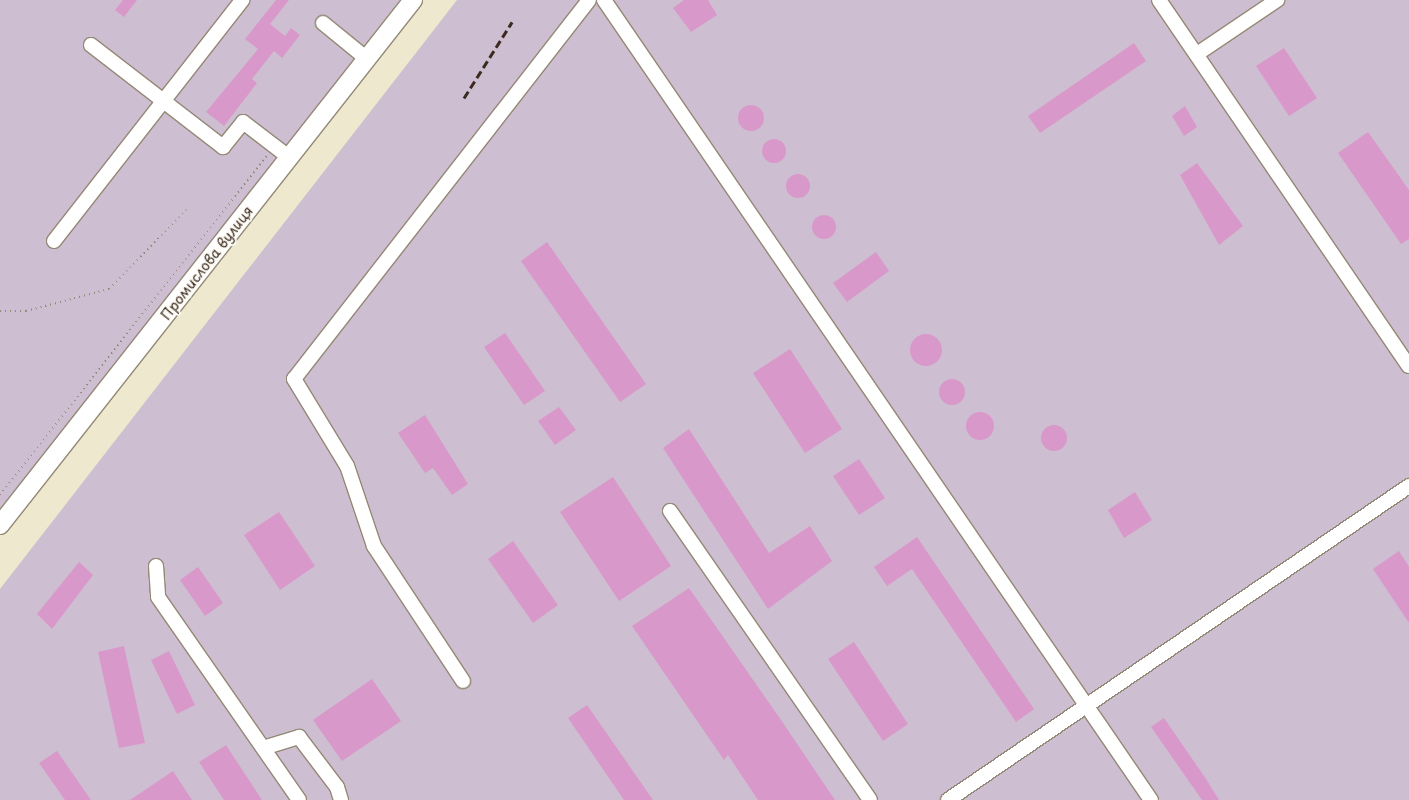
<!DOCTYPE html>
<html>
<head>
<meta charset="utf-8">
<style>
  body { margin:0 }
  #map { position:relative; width:1409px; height:800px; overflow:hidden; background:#ede8ce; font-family:"Playpen Sans",sans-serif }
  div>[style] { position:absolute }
  .industrial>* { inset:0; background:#cebed1 }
  .building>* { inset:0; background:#d998ca }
  .round { border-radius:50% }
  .path>* { height:2px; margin-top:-1px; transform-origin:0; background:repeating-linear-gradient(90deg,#948976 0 1px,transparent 0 5px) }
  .roads { filter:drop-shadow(1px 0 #948976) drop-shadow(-1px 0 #948976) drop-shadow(0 1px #948976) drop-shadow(0 -1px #948976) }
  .minor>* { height:14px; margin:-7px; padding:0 7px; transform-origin:7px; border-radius:7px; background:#fff }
  .major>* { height:18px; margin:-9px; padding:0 9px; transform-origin:9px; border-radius:9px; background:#fff }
  .rail>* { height:3px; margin-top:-1.5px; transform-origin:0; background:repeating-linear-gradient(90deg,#3b2a1e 0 8px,transparent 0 12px) }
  span { translate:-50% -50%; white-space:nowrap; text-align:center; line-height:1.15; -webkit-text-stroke:4px #fdfcf7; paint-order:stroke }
  .street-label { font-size:14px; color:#3b2a1e }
</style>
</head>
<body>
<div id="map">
  <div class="industrial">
    <div style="clip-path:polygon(0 0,400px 0,1px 510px,0 510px)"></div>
    <div style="clip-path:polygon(457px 0,1409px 0,1409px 800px,0 800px,0 589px)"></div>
  </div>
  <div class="building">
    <div style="clip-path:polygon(123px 0,137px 0,124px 17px,115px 10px)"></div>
    <div style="clip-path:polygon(276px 0,289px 0,270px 24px,285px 36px,291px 28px,300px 35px,282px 58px,274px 51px,252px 79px,257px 83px,224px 126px,206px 112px,258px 49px,245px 39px)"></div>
    <div style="clip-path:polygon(684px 0,708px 0,717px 15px,691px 32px,673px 8px)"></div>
    <div style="clip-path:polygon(1134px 43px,1146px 61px,1040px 133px,1028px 116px)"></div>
    <div style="clip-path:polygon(1284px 48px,1317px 98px,1289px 116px,1256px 66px)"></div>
    <div class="round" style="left:738px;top:105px;width:26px;height:26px"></div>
    <div style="clip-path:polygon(1185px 106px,1197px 127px,1184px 136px,1172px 116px)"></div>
    <div style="clip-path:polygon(1368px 132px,1409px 190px,1409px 239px,1401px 244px,1338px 153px)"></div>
    <div class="round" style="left:762px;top:139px;width:24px;height:24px"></div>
    <div style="clip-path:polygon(1197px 163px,1243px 226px,1219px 245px,1180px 175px)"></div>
    <div class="round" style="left:786px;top:174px;width:24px;height:24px"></div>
    <div class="round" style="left:812px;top:215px;width:24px;height:24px"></div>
    <div style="clip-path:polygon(547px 242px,646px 384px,620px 402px,521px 261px)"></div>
    <div style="clip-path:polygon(876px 252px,889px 271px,847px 302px,833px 283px)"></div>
    <div style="clip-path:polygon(505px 333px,545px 391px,524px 405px,484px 347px)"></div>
    <div class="round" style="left:910px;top:334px;width:32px;height:32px"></div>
    <div style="clip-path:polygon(790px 349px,842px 429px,805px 453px,753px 373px)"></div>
    <div class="round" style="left:939px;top:379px;width:26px;height:26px"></div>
    <div style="clip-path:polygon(559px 407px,576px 430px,555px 445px,538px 421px)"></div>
    <div class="round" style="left:966px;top:412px;width:28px;height:28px"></div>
    <div style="clip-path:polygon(425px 415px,468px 484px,452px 495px,433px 468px,425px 473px,398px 433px)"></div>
    <div class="round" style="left:1041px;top:425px;width:26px;height:26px"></div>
    <div style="clip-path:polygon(689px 429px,769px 553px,810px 526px,832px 561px,768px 609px,663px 448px)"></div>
    <div style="clip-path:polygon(859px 459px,885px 498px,859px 515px,833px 476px)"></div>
    <div style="clip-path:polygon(613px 477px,671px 566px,619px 601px,560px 512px)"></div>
    <div style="clip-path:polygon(1135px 492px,1152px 520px,1124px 538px,1108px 510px)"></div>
    <div style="clip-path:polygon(279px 512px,315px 566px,280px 590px,244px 535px)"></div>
    <div style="clip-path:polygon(917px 537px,1034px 709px,1016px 722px,912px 569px,887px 586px,874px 567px)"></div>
    <div style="clip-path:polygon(513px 541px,558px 605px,533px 623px,488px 559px)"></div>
    <div style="clip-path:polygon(1399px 551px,1409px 567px,1409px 623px,1373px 569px)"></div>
    <div style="clip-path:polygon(79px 562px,93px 575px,52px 629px,37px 614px)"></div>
    <div style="clip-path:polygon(198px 567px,223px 603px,205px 616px,180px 580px)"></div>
    <div style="clip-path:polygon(689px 588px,781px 720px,835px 800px,758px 800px,728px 755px,724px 760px,632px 626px)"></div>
    <div style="clip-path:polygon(854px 642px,908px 724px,883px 741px,828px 659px)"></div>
    <div style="clip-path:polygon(124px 646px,145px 743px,119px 748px,98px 652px)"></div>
    <div style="clip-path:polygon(169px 651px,195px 705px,177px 714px,151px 660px)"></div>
    <div style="clip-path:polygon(372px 679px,401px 721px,342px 761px,313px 720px)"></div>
    <div style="clip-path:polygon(587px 705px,653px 800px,624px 800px,568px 718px)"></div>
    <div style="clip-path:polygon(1164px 718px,1206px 779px,1219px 800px,1202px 800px,1151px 727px)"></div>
    <div style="clip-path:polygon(226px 745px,262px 800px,224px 800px,199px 762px)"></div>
    <div style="clip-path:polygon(57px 751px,91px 800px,65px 800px,39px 763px)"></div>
    <div style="clip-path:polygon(173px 771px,192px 800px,130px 800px)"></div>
  </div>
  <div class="path">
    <div style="left:0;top:311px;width:26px"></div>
    <div style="left:26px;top:311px;width:86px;rotate:-14.8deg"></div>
    <div style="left:109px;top:289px;width:112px;rotate:-45.7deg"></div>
    <div style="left:0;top:495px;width:433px;rotate:-51.8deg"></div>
  </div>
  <div class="roads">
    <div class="minor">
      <div style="left:604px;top:0;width:969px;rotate:55.64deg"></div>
      <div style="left:1159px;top:0;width:443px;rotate:55.7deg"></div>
      <div style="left:323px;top:23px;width:57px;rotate:39.3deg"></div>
      <div style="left:91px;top:45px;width:167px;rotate:37.7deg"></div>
      <div style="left:223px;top:147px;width:32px;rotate:-51deg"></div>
      <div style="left:243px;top:122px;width:59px;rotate:37.5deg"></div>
      <div style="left:1197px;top:54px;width:97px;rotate:-34deg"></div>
      <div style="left:54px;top:241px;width:306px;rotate:-52deg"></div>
      <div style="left:670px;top:511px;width:351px;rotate:55.3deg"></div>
      <div style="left:156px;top:566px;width:31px;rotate:86deg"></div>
      <div style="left:158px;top:597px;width:247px;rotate:55.2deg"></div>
      <div style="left:463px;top:681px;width:162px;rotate:-123.4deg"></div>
      <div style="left:374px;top:546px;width:84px;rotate:-108.6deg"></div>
      <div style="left:347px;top:466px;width:102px;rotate:-121.3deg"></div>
      <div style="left:294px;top:379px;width:480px;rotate:-52.1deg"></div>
      <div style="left:263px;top:748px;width:38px;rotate:-17deg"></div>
      <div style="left:299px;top:737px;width:63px;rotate:52.8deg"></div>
      <div style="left:337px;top:787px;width:14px;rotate:73deg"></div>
      <div style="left:948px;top:800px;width:558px;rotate:-34.26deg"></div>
    </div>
    <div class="major">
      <div style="left:0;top:525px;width:668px;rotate:-51.81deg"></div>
    </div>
  </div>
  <div class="rail">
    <div style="left:464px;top:98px;width:90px;rotate:-57.7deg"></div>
  </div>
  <div class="street-label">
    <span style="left:207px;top:263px;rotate:-52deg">Промислова вулиця</span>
  </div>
</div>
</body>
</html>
